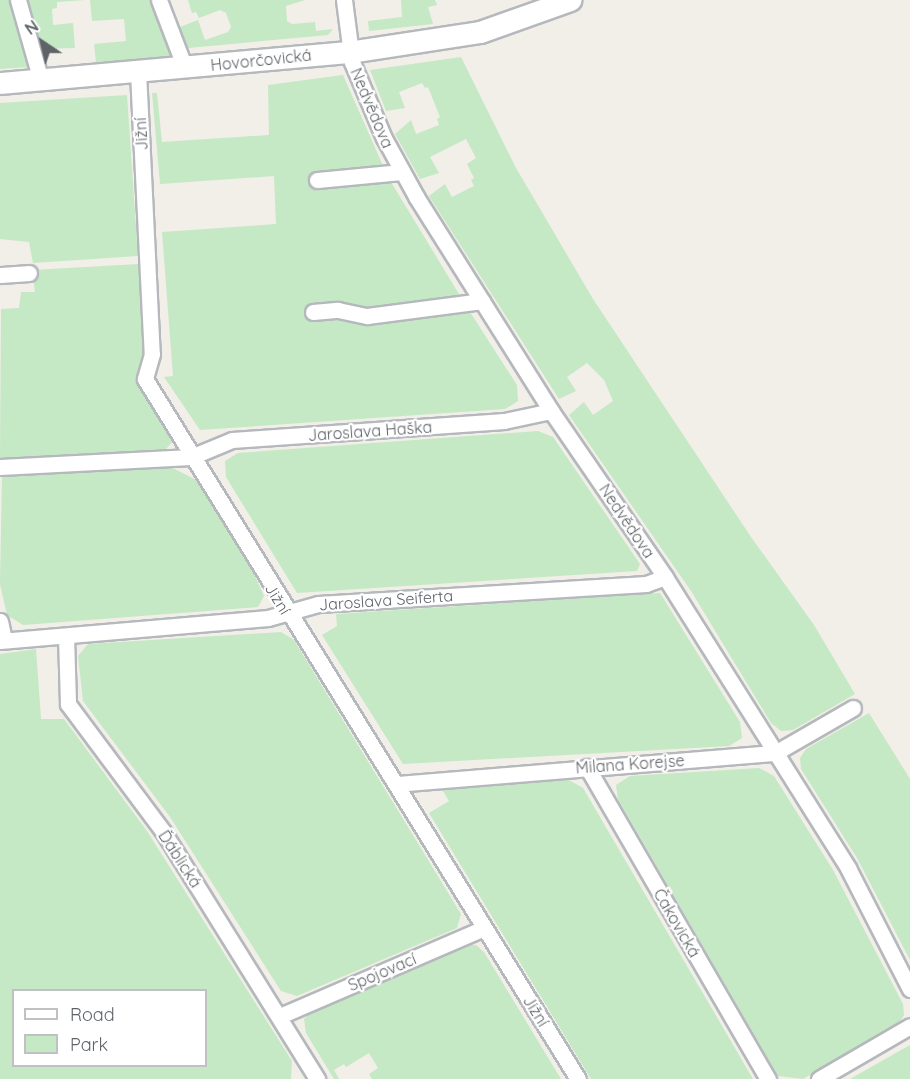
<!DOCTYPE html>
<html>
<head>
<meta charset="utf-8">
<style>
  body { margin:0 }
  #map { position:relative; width:910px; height:1079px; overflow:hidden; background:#f1efe8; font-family:Quicksand,sans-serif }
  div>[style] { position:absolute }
  .green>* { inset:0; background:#c5e8c5 }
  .roads { filter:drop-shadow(2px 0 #b5b8bc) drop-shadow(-2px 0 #b5b8bc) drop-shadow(0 2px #b5b8bc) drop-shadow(0 -2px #b5b8bc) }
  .street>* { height:15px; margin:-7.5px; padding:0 7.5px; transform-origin:7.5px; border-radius:7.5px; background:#fff }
  .secondary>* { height:21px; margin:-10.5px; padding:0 10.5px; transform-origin:10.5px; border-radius:10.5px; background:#fff }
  span { translate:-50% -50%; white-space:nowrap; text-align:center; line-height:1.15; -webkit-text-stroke:4.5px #fff; paint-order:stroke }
  .street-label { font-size:16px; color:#5f6368 }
  .legend { position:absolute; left:12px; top:989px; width:195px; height:78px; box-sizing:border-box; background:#fff; border:2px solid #bfc1c3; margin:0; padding:8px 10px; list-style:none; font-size:18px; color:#5f6368 }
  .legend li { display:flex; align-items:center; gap:12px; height:30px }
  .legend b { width:30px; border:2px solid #bfc1c3 }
  .north { position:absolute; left:12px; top:12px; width:60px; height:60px; -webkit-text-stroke:4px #fff; paint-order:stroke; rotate:325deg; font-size:16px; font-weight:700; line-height:24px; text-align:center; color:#5f6368 }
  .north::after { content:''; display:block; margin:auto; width:21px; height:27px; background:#5f6368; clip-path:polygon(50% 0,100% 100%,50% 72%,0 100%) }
</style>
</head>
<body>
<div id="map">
  <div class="green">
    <div style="clip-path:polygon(0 0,9px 0,29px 67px,0 69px)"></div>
    <div style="clip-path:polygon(26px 0,85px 0,57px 2px,57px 8px,52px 9px,53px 25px,73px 23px,75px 48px,40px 49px)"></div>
    <div style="clip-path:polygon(90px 0,151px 0,174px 59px,96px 62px,94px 44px,126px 41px,124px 19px,92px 21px)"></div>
    <div style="clip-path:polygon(188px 0,305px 0,286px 6px,287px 21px,292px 24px,315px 22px,316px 31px,333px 29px,328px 35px,188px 48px,180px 27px,198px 20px,205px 40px,228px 32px,231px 27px,226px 13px,220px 10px,199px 18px,196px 12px,192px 13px)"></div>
    <div style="clip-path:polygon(401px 0,435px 0,437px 5px,428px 7px,433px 24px,369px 31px,368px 21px,402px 17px)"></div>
    <div style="clip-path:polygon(461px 57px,516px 168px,593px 299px,751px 537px,814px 625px,855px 694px,793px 730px,781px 731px,771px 723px,691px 591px,569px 415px,584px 402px,593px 415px,613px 401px,604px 380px,587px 363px,567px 377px,576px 391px,559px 399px,429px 196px,445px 184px,452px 197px,474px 186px,471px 180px,474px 178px,467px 164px,476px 158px,466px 139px,430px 157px,439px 173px,420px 179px,395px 134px,411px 120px,416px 134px,439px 125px,437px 119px,440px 117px,428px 87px,425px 88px,422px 83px,399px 92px,405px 108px,386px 111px,370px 70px)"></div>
    <div style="clip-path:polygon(343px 75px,384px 168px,313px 175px,314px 188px,391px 182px,462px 299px,365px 308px,313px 306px,314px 320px,336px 317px,366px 321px,470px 312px,517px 385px,518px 401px,505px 409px,200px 430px,164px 377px,173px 376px,162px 232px,276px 224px,274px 176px,160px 184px,152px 93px,157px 93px,162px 142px,269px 135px,268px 85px)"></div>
    <div style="clip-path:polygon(127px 95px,138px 256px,33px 263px,29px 242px,0 239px,0 103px)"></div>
    <div style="clip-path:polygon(139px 264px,145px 351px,136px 379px,173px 441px,166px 449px,0 460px,1px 309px,19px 308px,21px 292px,35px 292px,32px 270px)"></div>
    <div style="clip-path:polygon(538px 431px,553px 437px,640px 564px,637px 571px,297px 593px,226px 477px,225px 461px,238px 453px)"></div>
    <div style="clip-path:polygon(171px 467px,198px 481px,254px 574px,264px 596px,258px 607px,23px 625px,7px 615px,0 584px,2px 476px)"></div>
    <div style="clip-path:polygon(660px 593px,740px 722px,742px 738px,729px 746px,403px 764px,322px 635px,337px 626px,336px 614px)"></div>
    <div style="clip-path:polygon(281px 632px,294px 640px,461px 914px,457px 928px,297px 996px,281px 991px,170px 817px,83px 701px,78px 656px,88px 644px)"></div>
    <div style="clip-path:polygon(evenodd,36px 649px,41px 719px,64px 719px,147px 831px,292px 1061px,291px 1079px,0 1079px,0 654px,36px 649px,206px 990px,206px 1066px,14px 1066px,14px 990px,206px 990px)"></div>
    <div style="clip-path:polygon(869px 713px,910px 779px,910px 960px,857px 858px,801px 769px,800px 758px,806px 749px)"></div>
    <div style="clip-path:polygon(759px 768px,774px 776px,833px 870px,903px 1004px,904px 1015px,898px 1025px,803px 1079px,778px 1076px,618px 799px,616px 785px,630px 776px)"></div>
    <div style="clip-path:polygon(569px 780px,583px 788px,753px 1079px,591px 1079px,429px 813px,449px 801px,441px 788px)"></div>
    <div style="clip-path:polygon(465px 945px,476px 945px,484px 952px,561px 1079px,372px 1079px,369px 1074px,378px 1068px,369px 1053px,346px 1067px,344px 1064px,334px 1070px,339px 1079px,334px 1079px,306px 1033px,304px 1019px,313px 1010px)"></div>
    <div style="clip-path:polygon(910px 1045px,910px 1079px,850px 1079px)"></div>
  </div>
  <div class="roads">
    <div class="street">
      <div style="left:18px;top:0;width:84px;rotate:74.1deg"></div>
      <div style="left:159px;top:0;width:73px;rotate:69.1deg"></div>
      <div style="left:344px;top:0;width:63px;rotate:82.6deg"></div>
      <div style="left:352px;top:62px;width:82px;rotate:67.2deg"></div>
      <div style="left:384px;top:138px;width:68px;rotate:61.2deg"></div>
      <div style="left:417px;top:198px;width:252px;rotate:57.8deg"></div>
      <div style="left:551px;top:411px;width:201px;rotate:55.5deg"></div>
      <div style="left:665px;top:577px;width:344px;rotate:57.8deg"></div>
      <div style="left:848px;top:868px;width:136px;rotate:62.9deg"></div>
      <div style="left:138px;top:72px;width:282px;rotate:87.2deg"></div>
      <div style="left:152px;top:354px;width:26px;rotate:106deg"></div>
      <div style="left:145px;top:379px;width:823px;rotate:58.26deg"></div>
      <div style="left:317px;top:180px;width:85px;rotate:-5.4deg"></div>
      <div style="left:0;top:275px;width:29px;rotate:-4deg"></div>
      <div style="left:313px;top:312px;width:25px;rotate:-5deg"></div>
      <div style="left:338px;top:310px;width:30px;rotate:12deg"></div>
      <div style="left:367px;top:316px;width:116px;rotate:-7.4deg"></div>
      <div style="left:0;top:467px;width:191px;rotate:-3deg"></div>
      <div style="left:191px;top:457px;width:44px;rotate:-22.5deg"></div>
      <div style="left:232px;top:440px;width:273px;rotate:-4deg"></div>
      <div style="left:504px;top:421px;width:48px;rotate:-12deg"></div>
      <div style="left:0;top:621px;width:19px;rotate:78deg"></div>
      <div style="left:66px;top:636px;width:68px;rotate:88.3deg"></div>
      <div style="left:68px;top:704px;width:161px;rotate:53.3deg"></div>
      <div style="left:164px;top:833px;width:290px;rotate:58.1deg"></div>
      <div style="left:0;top:641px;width:269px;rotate:-4.9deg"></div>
      <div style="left:268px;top:618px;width:52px;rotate:-15.6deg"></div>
      <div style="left:318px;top:604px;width:329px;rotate:-3.5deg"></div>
      <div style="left:646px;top:584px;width:20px;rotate:-20deg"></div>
      <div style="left:587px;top:767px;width:361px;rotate:59.9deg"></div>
      <div style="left:396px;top:784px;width:380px;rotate:-4.7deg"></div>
      <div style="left:775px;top:753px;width:90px;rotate:-30deg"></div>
      <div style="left:280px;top:1016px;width:222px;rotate:-23.3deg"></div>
      <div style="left:819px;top:1079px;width:105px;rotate:-30.2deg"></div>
    </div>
    <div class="secondary">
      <div style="left:0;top:83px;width:350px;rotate:-5.1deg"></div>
      <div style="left:349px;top:52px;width:133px;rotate:-8.7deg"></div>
      <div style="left:480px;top:32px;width:96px;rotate:-19.6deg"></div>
    </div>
  </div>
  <div class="street-label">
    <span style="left:261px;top:60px;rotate:-6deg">Hovorčovická</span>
    <span style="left:372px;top:108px;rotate:67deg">Nedvědova</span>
    <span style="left:141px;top:134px;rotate:-93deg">Jižní</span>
    <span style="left:370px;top:431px;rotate:-4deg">Jaroslava Haška</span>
    <span style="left:627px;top:521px;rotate:56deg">Nedvědova</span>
    <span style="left:278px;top:599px;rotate:58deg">Jižní</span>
    <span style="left:386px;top:600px;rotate:-4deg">Jaroslava Seiferta</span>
    <span style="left:630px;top:764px;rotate:-4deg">Milana Korejse</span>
    <span style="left:180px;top:859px;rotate:57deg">Ďáblická</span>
    <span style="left:677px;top:923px;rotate:60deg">Čakovická</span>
    <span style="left:382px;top:972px;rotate:-23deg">Spojovací</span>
    <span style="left:536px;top:1011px;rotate:58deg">Jižní</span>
  </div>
  <ul class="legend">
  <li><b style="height:8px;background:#fff"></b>Road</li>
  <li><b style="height:16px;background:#c5e8c5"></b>Park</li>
  </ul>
  <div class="north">N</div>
</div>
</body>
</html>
